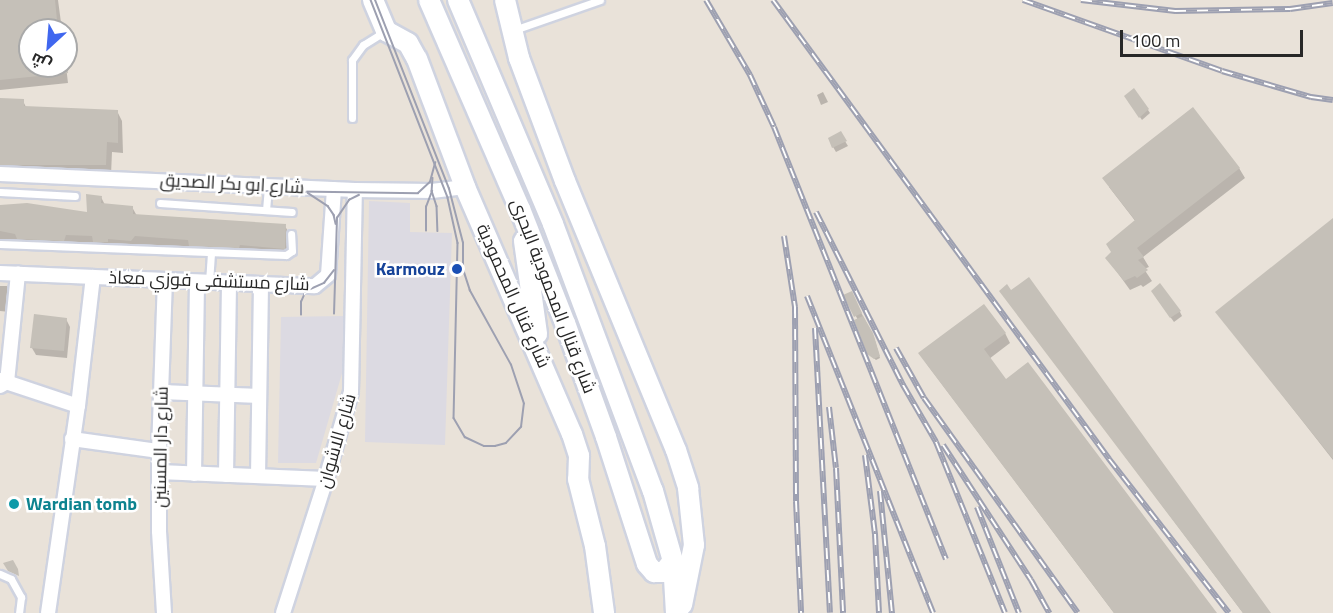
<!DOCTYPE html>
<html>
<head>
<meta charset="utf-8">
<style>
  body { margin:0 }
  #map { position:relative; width:1333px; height:613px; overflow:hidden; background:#e9e2d9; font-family:"Titillium Web",Cairo,sans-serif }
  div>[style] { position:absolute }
  .industrial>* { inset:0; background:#dcdae2 }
  .shadow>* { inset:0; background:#0003 }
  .building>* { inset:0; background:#c5c0b8 }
  .roads { filter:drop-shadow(2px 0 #cfd3e0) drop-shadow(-2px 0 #cfd3e0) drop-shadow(0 2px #cfd3e0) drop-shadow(0 -2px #cfd3e0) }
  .lane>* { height:7px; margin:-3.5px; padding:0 3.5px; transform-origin:3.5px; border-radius:3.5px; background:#fff }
  .street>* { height:14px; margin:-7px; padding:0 7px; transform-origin:7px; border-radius:7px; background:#fff }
  .secondary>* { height:20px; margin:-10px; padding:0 10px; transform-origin:10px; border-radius:10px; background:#fff }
  .tram>* { height:1.5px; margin:-0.75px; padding:0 0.75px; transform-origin:0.75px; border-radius:0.75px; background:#9da0b1 }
  .rail>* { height:6px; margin-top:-3px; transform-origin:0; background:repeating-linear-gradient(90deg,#fff 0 11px,#9da0b1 0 22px); box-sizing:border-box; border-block:2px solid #9da0b1 }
  .dots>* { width:16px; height:16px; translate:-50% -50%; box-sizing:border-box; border:3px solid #fff; border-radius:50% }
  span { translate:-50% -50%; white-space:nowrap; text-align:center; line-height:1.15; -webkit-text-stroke:5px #fff; paint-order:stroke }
  .street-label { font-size:18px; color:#272727 }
  .transit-label { font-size:18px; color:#164399; font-weight:700 }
  .right { translate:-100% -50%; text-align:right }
  .culture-label { font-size:18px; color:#0d838f; font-weight:700 }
  .left { translate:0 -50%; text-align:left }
  .north { position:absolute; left:18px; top:18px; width:60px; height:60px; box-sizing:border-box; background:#fff; border:2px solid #a9a9a9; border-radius:50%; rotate:206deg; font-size:16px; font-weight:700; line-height:24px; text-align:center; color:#272727 }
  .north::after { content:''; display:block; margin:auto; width:21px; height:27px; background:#4067ef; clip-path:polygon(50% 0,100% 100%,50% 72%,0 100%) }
  .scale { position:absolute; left:1120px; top:30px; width:183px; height:27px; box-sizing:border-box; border:3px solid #272727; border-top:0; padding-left:8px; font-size:18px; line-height:21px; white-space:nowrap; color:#272727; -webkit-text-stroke:4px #fff; paint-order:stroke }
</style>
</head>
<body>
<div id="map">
  <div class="industrial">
    <div style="clip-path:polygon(369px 201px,410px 203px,410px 232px,452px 233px,445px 445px,365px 442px)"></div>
    <div style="clip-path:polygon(344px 316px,345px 363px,316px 463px,278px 463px,281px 317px)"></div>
  </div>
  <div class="shadow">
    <div style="clip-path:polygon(0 0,58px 0,62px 30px,30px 30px,30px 66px,66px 66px,68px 83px,0 90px)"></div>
    <div style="clip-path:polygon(823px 92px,828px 102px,821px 105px,817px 95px)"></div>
    <div style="clip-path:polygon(0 100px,23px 101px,26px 107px,117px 111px,122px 121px,123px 153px,112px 152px,111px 175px,0 173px)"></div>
    <div style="clip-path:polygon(1128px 100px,1148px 110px,1150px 113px,1142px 120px)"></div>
    <div style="clip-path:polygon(840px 133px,848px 146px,836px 152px,833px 147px)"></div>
    <div style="clip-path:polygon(1239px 168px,1245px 178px,1143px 257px,1149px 267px,1144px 269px,1152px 281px,1143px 287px,1141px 285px,1130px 290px,1107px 258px,1136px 222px,1109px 187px)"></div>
    <div style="clip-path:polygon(101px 197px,105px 205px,132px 207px,137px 216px,285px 226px,290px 235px,289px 257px,141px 245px,136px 250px,0 239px,0 206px,88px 213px)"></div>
    <div style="clip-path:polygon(1333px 220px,1333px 460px,1217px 312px)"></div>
    <div style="clip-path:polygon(0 286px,7px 286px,12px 295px,10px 312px,0 311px)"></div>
    <div style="clip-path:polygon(1001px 291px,1270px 613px,1243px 613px)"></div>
    <div style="clip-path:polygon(851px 293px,874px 337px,880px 358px,876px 360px,869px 354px,858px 320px,845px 296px)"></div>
    <div style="clip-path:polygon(1155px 296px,1180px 312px,1182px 316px,1174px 322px)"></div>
    <div style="clip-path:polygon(66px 319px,70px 327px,67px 358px,36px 355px,32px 348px)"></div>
    <div style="clip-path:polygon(1005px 333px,1010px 343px,989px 359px,1005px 381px,1215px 613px,1114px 613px,926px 363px)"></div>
  </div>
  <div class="building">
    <div style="clip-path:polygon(0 0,55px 0,58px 30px,30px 30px,30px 66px,67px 66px,68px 73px,0 80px)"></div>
    <div style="clip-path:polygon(1134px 88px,1149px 109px,1139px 118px,1124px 96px)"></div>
    <div style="clip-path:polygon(0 98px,24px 99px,24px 106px,118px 110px,118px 143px,107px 142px,106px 165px,0 165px)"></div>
    <div style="clip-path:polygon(1193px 107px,1240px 168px,1137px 248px,1144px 257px,1138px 260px,1148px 270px,1137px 278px,1135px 276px,1124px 281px,1105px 258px,1111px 252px,1106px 244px,1135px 220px,1102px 178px)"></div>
    <div style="clip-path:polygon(841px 131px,847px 141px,832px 148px,828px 138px)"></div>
    <div style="clip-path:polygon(86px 194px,102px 196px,101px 203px,133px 206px,133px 214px,286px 224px,285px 249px,240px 245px,239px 248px,189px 246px,188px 240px,135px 236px,131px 241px,108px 239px,108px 242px,93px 242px,92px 236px,66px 235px,64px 241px,17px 239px,15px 234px,0 231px,0 205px,27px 203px,87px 212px)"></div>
    <div style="clip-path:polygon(1333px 218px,1333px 459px,1215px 312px)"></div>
    <div style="clip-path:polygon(1029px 277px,1271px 613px,1243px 613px,999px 291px,1007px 284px,1011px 290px)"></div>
    <div style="clip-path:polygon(1160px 283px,1181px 311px,1170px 318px,1151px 291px)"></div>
    <div style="clip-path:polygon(852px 291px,862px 313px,854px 317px,843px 295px)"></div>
    <div style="clip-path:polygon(984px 304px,1006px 333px,984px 349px,1006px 379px,1028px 362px,1217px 613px,1114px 613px,918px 353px)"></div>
    <div style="clip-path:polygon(34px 314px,67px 318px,64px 351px,30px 348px)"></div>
    <div style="clip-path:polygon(863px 316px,873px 333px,880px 356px,874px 359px,867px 354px,854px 320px)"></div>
    <div style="clip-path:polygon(13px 560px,18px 569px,19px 576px,8px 571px,3px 563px)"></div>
  </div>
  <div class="roads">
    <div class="lane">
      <div style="left:514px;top:30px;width:91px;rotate:-19.2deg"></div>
      <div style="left:352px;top:118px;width:58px;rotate:-90deg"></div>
      <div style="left:352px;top:60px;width:19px;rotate:-54deg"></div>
      <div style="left:363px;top:45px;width:25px;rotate:-32deg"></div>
      <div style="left:0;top:192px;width:75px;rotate:3.1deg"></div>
      <div style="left:160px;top:203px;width:132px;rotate:3.9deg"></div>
      <div style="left:266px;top:210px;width:24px;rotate:-85deg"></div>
      <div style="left:0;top:244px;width:286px;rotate:2.2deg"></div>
      <div style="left:286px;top:255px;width:7px;rotate:-34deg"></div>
      <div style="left:292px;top:251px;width:17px;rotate:-93deg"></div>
      <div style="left:209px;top:282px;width:30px;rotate:-86deg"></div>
      <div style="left:0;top:574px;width:12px;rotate:24deg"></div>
      <div style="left:11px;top:579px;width:21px;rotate:61deg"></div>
      <div style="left:21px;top:597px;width:16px;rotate:97deg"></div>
    </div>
    <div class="street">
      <div style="left:0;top:174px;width:355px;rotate:2.6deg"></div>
      <div style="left:355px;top:190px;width:77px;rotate:0.7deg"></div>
      <div style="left:432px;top:191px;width:33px;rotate:-7deg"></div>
      <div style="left:0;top:273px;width:315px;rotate:2.4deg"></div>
      <div style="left:315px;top:286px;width:17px;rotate:-40deg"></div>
      <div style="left:328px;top:275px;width:86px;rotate:-86deg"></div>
      <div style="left:0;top:380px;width:82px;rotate:18.4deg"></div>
      <div style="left:0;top:386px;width:8px;rotate:-30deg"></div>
      <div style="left:7px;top:382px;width:109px;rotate:-84.2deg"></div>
      <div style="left:162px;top:392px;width:97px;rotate:2.4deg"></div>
      <div style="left:72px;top:439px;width:88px;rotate:7.9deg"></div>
      <div style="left:159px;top:472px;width:167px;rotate:2.4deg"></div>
      <div style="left:194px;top:474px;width:192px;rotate:-89.1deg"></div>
      <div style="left:226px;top:475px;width:192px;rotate:-89.1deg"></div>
      <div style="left:258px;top:476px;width:191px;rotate:-89.1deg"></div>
      <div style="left:48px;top:613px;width:209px;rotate:-81.8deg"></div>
      <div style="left:78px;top:406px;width:130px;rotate:-83.4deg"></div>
      <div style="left:164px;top:613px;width:82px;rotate:-93.5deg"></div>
      <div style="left:159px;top:531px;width:80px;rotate:-90deg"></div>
      <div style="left:159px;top:451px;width:171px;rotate:-88deg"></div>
      <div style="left:283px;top:613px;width:141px;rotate:-72.2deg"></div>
      <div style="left:326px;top:479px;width:91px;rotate:-74deg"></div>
      <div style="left:351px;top:392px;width:202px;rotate:-88.9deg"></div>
    </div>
    <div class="secondary">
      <div style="left:373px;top:0;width:34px;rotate:67deg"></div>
      <div style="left:386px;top:31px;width:25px;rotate:29deg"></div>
      <div style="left:408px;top:43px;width:18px;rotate:61deg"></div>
      <div style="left:417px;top:59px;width:137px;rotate:69.4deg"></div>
      <div style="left:465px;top:187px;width:269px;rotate:66.6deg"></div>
      <div style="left:572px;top:434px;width:23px;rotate:72deg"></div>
      <div style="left:579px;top:456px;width:23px;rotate:92deg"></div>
      <div style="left:578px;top:479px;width:69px;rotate:75.8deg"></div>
      <div style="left:595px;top:546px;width:68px;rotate:82.3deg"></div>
      <div style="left:429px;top:0;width:228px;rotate:66.5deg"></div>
      <div style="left:520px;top:209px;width:123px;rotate:68.5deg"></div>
      <div style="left:565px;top:323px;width:121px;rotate:70.2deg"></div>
      <div style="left:606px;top:437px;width:133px;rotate:72.1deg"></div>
      <div style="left:647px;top:564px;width:11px;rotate:49deg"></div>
      <div style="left:654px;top:572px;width:10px"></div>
      <div style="left:664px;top:572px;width:14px;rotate:-51deg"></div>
      <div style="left:458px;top:0;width:243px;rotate:67deg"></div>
      <div style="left:553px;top:224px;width:285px;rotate:69.5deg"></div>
      <div style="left:653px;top:491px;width:73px;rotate:74.1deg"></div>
      <div style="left:673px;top:561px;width:52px;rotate:86.7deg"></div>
      <div style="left:505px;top:0;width:60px;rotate:76.4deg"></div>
      <div style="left:519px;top:58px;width:131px;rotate:69.5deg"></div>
      <div style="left:565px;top:181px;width:291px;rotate:67.6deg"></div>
      <div style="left:676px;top:450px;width:40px;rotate:72deg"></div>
      <div style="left:688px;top:488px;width:57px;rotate:84deg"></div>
      <div style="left:694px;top:545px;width:61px;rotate:101.3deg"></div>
      <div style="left:524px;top:241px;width:94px;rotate:82deg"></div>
    </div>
  </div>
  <div class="tram">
    <div style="left:371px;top:0;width:212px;rotate:68.7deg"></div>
    <div style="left:448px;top:198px;width:46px;rotate:77.5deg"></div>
    <div style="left:458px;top:243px;width:175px;rotate:91.3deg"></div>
    <div style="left:454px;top:418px;width:22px;rotate:60deg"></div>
    <div style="left:465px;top:437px;width:21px;rotate:25deg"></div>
    <div style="left:484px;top:446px;width:11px"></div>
    <div style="left:495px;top:446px;width:11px;rotate:-15deg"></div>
    <div style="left:506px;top:443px;width:22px;rotate:-47deg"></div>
    <div style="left:521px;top:427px;width:23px;rotate:-83deg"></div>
    <div style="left:524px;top:404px;width:41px;rotate:-108.4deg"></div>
    <div style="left:511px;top:365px;width:85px;rotate:-119deg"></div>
    <div style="left:470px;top:291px;width:23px;rotate:-108deg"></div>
    <div style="left:463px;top:269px;width:26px;rotate:-90deg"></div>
    <div style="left:463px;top:243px;width:56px;rotate:-104.5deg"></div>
    <div style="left:449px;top:189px;width:203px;rotate:-111.4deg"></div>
    <div style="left:433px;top:178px;width:13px;rotate:94deg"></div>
    <div style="left:432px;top:191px;width:16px;rotate:72deg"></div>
    <div style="left:437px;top:206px;width:25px;rotate:88deg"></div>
    <div style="left:266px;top:191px;width:152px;rotate:0.8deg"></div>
    <div style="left:418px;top:193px;width:16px;rotate:-43deg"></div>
    <div style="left:430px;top:182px;width:20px;rotate:-75deg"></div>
    <div style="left:308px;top:193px;width:24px;rotate:33deg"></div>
    <div style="left:328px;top:206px;width:11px;rotate:56deg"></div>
    <div style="left:334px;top:215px;width:9px;rotate:77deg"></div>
    <div style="left:426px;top:231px;width:24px;rotate:-90deg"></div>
    <div style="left:426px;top:207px;width:17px;rotate:-69deg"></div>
    <div style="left:334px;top:314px;width:96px;rotate:-88.2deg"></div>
    <div style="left:337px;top:218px;width:22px;rotate:-56deg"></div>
    <div style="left:349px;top:200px;width:11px;rotate:-27deg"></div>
    <div style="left:301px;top:315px;width:13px;rotate:-90deg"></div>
    <div style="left:301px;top:302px;width:12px;rotate:-66deg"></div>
    <div style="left:306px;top:291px;width:20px;rotate:-24deg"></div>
    <div style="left:324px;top:283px;width:16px;rotate:-52deg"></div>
  </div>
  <div class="rail">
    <div style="left:706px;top:0;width:87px;rotate:59.6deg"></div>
    <div style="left:750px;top:75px;width:57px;rotate:65.2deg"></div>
    <div style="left:774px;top:127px;width:465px;rotate:68.3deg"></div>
    <div style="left:773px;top:0;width:569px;rotate:53.79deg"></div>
    <div style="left:1109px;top:459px;width:195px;rotate:52.1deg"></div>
    <div style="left:1023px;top:0;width:211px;rotate:19.6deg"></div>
    <div style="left:1222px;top:71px;width:93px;rotate:16.3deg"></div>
    <div style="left:1311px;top:97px;width:22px;rotate:8deg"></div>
    <div style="left:1081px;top:0;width:95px;rotate:6.7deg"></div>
    <div style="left:1175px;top:11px;width:115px;rotate:-1deg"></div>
    <div style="left:1290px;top:9px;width:43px;rotate:-7.9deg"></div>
    <div style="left:816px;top:212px;width:194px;rotate:63.3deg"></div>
    <div style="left:903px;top:385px;width:66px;rotate:59.9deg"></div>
    <div style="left:936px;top:442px;width:184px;rotate:68deg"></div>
    <div style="left:784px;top:236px;width:72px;rotate:81.2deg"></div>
    <div style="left:795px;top:307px;width:194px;rotate:89.7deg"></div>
    <div style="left:796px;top:501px;width:112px;rotate:87.4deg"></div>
    <div style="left:807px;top:296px;width:341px;rotate:68.3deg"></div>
    <div style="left:815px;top:328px;width:285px;rotate:87deg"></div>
    <div style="left:896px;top:348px;width:57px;rotate:60.8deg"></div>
    <div style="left:924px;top:398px;width:264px;rotate:54.4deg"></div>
    <div style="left:829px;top:407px;width:61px;rotate:83.5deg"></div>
    <div style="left:836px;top:468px;width:145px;rotate:87.2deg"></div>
    <div style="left:943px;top:445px;width:161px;rotate:56.9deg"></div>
    <div style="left:1031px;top:580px;width:38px;rotate:61deg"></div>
    <div style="left:865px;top:455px;width:80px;rotate:82.8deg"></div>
    <div style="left:875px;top:534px;width:79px;rotate:87.1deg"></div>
    <div style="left:880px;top:491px;width:123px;rotate:84.4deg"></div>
    <div style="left:977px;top:507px;width:114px;rotate:68.4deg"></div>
  </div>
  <div class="dots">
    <div style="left:457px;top:269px;background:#1a4fb4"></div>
    <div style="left:14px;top:504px;background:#0f9aa8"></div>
  </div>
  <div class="street-label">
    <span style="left:232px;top:184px;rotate:3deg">شارع ابو بكر الصديق</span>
    <span style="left:209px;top:281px;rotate:2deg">شارع مستشفى فوزي معاذ</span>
    <span style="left:513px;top:296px;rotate:66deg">شارع قنال المحمودية</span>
    <span style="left:553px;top:296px;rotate:69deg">شارع قنال المحمودية البحرى</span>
    <span style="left:337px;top:441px;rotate:-74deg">شارع الاشوان</span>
    <span style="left:161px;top:447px;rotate:-89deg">شارع دار المسنين</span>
  </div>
  <div class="transit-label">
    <span class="right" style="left:445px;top:269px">Karmouz</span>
  </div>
  <div class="culture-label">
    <span class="left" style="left:26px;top:504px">Wardian tomb</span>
  </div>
  <div class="north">ش</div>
  <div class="scale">100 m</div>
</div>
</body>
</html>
